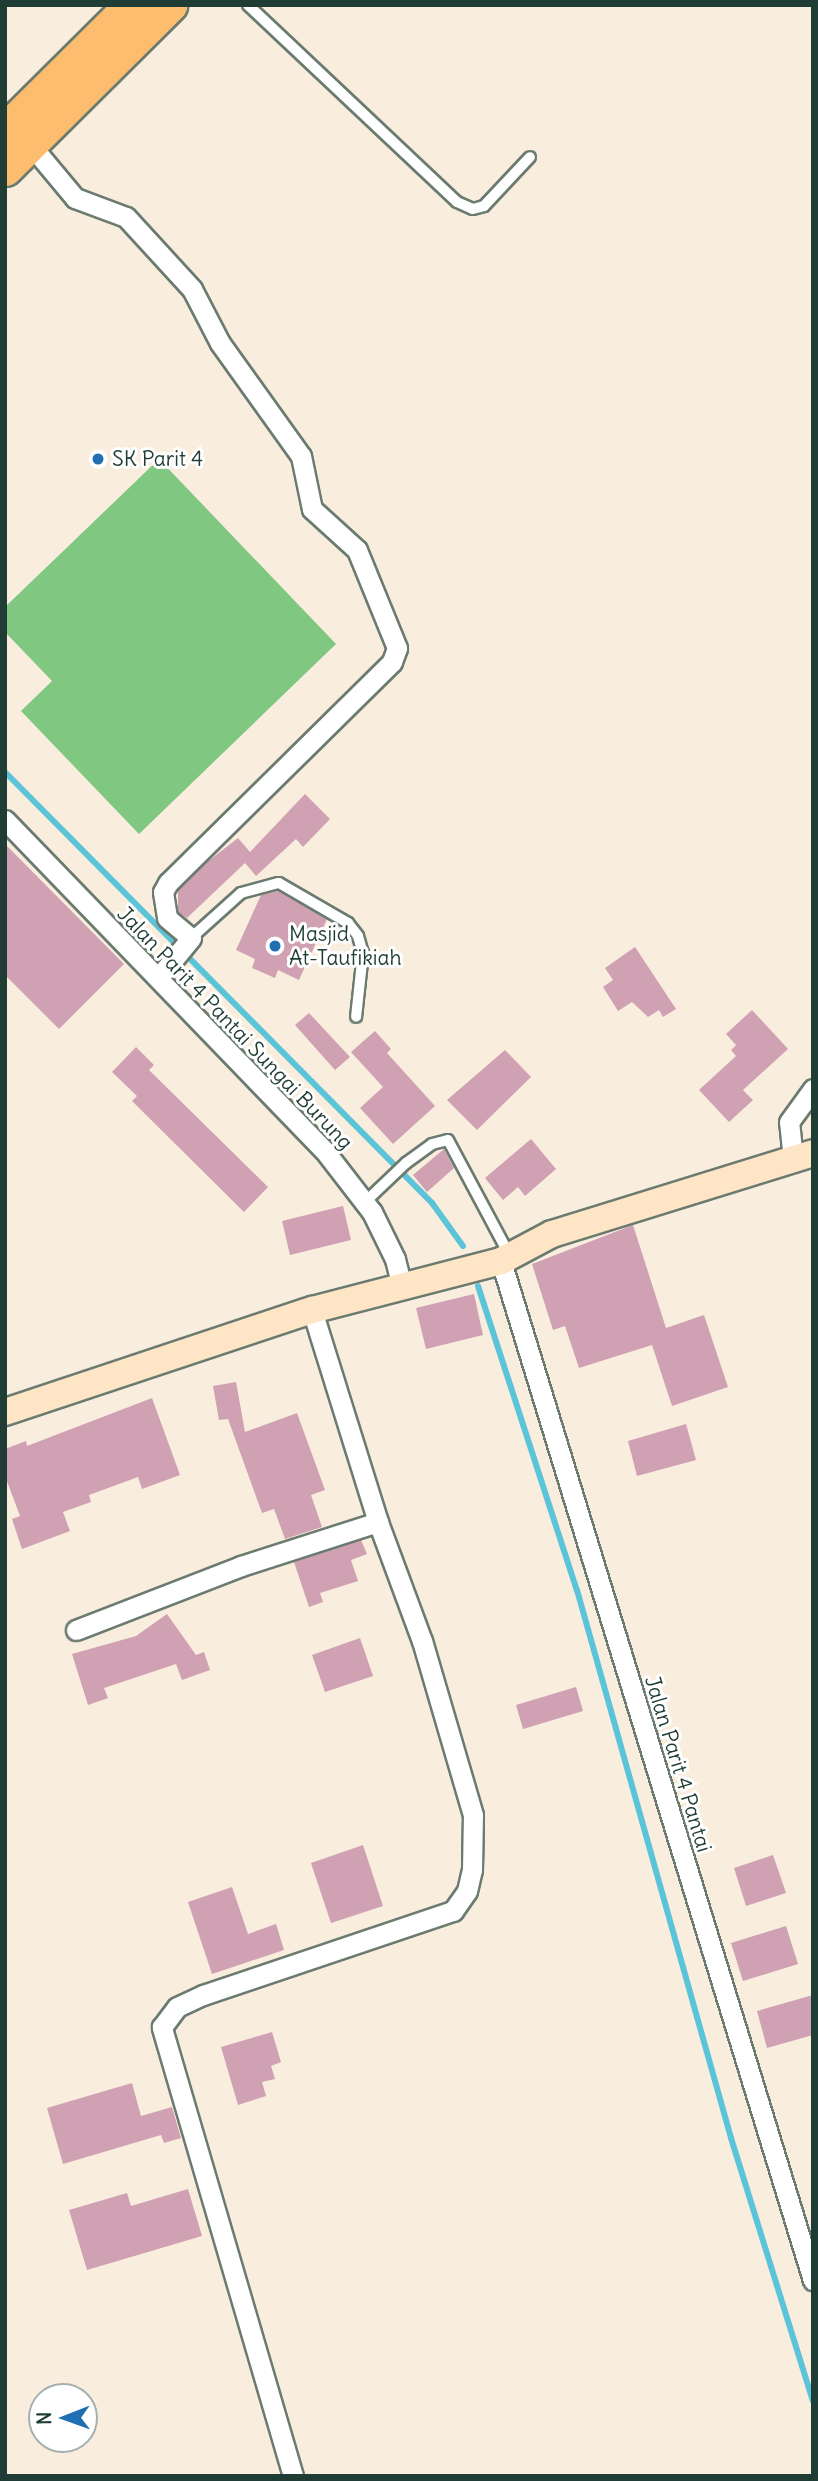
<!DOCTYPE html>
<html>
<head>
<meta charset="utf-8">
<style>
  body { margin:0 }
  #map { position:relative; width:818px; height:2481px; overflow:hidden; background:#f9edde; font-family:Delius,sans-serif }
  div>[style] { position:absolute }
  .green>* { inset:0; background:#80c782 }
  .stream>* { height:6px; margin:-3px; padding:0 3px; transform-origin:3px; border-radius:3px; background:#5cc4d8 }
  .building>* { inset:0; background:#d0a0b3 }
  .roads { filter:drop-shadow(2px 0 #6b7b70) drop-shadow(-2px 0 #6b7b70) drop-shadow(0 2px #6b7b70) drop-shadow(0 -2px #6b7b70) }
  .lane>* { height:10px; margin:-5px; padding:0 5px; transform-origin:5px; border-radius:5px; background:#fff }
  .street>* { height:19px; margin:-9.5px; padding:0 9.5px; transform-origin:9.5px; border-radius:9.5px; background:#fff }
  .secondary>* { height:26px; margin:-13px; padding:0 13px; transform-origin:13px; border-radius:13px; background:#fee5c5 }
  .highway>* { height:33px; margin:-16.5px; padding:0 16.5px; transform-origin:16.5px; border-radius:16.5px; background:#fcbd6f }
  .dots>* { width:19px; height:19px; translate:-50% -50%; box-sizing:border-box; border:4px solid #fff; border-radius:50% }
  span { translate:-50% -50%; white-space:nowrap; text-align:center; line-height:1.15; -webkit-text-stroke:6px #fff; paint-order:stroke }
  .poi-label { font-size:21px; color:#1f3d34 }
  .left { translate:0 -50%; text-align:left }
  .street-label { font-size:21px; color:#1f3d34 }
  .frame { position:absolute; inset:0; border:7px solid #1f3d34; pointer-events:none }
  .north { position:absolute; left:28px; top:2383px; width:70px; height:70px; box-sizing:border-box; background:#fff; border:2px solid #a5b1ae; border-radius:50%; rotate:269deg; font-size:19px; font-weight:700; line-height:28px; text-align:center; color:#1f3d34 }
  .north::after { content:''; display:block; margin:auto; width:24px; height:32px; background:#1f6fb2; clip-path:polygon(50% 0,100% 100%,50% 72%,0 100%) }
</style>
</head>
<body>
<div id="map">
  <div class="green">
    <div style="clip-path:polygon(159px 459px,336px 644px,139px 834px,21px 711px,52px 681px,5px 632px,5px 607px)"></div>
  </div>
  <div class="stream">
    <div style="left:5px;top:772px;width:607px;rotate:45.27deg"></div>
    <div style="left:432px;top:1203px;width:53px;rotate:54.2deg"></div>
    <div style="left:478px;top:1286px;width:320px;rotate:72deg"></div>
    <div style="left:577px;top:1590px;width:569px;rotate:74.3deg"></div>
    <div style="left:731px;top:2138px;width:275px;rotate:72.7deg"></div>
  </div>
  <div class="building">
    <div style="clip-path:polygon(305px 794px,330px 819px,303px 847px,296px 839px,256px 876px,245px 863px,187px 918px,178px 912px,178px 890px,207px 862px,238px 838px,250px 852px)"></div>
    <div style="clip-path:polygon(5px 844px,124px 964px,59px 1029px,5px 975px)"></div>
    <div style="clip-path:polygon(278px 891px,327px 919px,299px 980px,278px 970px,275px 978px,252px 968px,255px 959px,236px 950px,261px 895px)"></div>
    <div style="clip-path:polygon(635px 947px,676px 1009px,663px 1017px,659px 1010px,648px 1017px,632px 1002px,618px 1011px,603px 987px,613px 980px,605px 968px)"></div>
    <div style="clip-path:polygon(752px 1010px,788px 1049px,743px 1090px,753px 1100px,729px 1122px,699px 1090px,736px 1056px,731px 1050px,736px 1045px,726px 1034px)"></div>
    <div style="clip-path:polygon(309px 1013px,350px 1057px,335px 1070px,295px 1025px)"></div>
    <div style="clip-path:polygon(375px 1031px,391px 1049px,387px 1053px,435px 1106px,393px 1144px,360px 1108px,383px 1087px,351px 1052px)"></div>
    <div style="clip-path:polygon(136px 1047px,154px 1065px,149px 1070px,268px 1187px,244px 1212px,132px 1101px,137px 1096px,112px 1072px)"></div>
    <div style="clip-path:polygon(505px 1050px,531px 1077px,477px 1130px,447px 1100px)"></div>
    <div style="clip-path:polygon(531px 1139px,556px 1169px,525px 1196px,518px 1187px,503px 1200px,485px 1178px)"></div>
    <div style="clip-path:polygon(444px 1149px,454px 1168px,427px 1192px,413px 1175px)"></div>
    <div style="clip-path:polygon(343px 1206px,351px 1240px,290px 1255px,282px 1221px)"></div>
    <div style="clip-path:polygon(633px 1225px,666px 1328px,704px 1315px,728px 1387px,672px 1406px,652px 1345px,579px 1368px,565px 1326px,553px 1330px,532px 1264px)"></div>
    <div style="clip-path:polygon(474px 1294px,483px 1335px,426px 1349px,416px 1308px)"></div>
    <div style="clip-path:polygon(236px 1382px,245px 1432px,297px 1413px,325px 1490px,311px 1495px,322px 1527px,285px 1539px,274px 1509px,262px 1513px,228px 1419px,219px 1420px,213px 1386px)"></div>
    <div style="clip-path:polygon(152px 1398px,180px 1475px,142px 1489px,138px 1477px,89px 1495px,91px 1502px,63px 1512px,70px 1531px,22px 1549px,12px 1519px,20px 1516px,5px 1476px,5px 1449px,26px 1441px,27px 1446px)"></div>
    <div style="clip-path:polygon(686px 1424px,696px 1460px,637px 1476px,628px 1441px)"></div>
    <div style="clip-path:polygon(361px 1540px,367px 1554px,351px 1560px,358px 1581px,320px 1593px,323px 1602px,309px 1607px,294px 1562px)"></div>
    <div style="clip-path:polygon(167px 1614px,196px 1655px,204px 1652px,210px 1670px,182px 1680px,176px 1664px,104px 1688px,108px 1698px,88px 1705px,72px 1654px,136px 1636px)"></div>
    <div style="clip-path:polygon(360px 1638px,373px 1676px,325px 1692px,312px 1655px)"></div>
    <div style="clip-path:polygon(576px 1687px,583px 1711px,523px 1729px,516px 1705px)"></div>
    <div style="clip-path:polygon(363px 1845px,383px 1906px,331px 1923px,311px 1863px)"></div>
    <div style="clip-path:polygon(773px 1855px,786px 1893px,746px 1906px,734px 1868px)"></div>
    <div style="clip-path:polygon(232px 1887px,248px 1934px,276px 1924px,284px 1950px,212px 1974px,188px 1902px)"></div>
    <div style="clip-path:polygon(786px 1926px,798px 1964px,743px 1981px,731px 1943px)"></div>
    <div style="clip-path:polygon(813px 1995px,813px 2035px,767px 2048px,757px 2011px)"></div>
    <div style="clip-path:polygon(272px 2032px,281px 2062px,271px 2066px,275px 2079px,262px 2082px,266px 2096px,238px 2105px,221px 2047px)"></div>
    <div style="clip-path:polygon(132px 2083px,141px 2116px,172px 2107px,181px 2138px,164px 2143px,161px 2135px,63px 2164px,47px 2108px)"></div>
    <div style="clip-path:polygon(188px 2189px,202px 2236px,87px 2270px,69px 2210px,127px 2193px,131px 2206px)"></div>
  </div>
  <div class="roads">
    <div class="lane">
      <div style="left:248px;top:5px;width:287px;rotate:43.3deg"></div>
      <div style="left:457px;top:202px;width:17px;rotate:24deg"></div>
      <div style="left:473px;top:209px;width:11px;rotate:-15deg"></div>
      <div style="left:484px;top:206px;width:67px;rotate:-46.8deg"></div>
      <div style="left:191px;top:938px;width:67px;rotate:-42deg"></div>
      <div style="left:241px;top:893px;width:39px;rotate:-15deg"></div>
      <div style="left:279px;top:883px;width:80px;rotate:30.1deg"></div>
      <div style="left:348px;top:923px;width:16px;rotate:52deg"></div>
      <div style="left:358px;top:936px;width:18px;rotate:74deg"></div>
      <div style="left:363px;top:953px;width:64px;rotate:96.2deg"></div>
      <div style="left:364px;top:1203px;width:58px;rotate:-43.6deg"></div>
      <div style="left:406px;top:1163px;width:32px;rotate:-36deg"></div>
      <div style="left:432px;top:1144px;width:16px;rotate:-14deg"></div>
      <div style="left:448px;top:1140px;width:132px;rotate:61.9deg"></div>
    </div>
    <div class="street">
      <div style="left:30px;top:144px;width:70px;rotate:50.2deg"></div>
      <div style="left:75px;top:198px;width:54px;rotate:20.4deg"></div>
      <div style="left:126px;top:217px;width:98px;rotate:47.5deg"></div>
      <div style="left:192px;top:289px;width:61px;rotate:62.6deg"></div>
      <div style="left:220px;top:343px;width:139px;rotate:54.4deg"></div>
      <div style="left:301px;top:456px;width:54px;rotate:78.3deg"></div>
      <div style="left:312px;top:509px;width:61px;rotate:42.3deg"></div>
      <div style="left:357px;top:550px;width:106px;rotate:67.8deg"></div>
      <div style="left:397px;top:648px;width:15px;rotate:110deg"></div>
      <div style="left:392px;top:662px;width:315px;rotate:135.4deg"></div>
      <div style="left:168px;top:883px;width:10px;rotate:119deg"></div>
      <div style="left:163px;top:892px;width:26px;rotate:81deg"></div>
      <div style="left:167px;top:918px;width:31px;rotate:40deg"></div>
      <div style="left:191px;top:938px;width:52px;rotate:129.5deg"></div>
      <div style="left:5px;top:820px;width:459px;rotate:46deg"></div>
      <div style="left:324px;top:1150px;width:78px;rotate:52.3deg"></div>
      <div style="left:372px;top:1212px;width:52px;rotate:63.9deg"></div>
      <div style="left:395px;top:1259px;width:29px;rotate:76deg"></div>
      <div style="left:793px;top:1159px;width:37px;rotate:-96deg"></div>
      <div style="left:789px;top:1122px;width:41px;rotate:-54deg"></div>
      <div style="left:501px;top:1261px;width:1066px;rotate:72.98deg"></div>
      <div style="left:76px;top:1630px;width:177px;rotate:-21.2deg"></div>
      <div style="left:241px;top:1566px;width:144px;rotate:-17.8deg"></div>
      <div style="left:293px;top:2476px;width:468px;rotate:-106.3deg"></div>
      <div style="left:162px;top:2027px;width:25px;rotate:-53deg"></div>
      <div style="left:177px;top:2007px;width:29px;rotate:-25deg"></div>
      <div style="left:203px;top:1995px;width:264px;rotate:-18.6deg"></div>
      <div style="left:453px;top:1911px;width:24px;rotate:-55deg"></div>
      <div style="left:467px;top:1891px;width:22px;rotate:-77deg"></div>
      <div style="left:472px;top:1870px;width:55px;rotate:-89deg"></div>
      <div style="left:473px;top:1815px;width:181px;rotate:-106.3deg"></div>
      <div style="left:422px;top:1641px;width:127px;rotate:-110.3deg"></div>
      <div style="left:378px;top:1522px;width:222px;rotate:-107.3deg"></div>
    </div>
    <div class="secondary">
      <div style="left:5px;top:1412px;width:324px;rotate:-18.4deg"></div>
      <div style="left:312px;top:1310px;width:195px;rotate:-14.5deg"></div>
      <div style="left:501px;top:1261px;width:58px;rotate:-27.9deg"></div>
      <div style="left:552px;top:1234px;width:273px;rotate:-17.2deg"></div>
    </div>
    <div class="highway">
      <div style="left:5px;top:130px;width:177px;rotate:-44.8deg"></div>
      <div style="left:5px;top:169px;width:233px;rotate:-44.8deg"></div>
    </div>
  </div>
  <div class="dots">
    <div style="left:98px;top:459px;background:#1f6fb2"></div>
    <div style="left:275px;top:946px;background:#1f6fb2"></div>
  </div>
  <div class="poi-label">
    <span class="left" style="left:112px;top:459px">SK Parit 4</span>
    <span class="left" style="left:289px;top:946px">Masjid<br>At-Taufikiah</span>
  </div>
  <div class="street-label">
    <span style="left:235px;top:1028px;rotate:46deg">Jalan Parit 4 Pantai Sungai Burung</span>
    <span style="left:678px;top:1764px;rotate:73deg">Jalan Parit 4 Pantai</span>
  </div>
  <div class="frame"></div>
  <div class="north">N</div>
</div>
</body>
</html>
